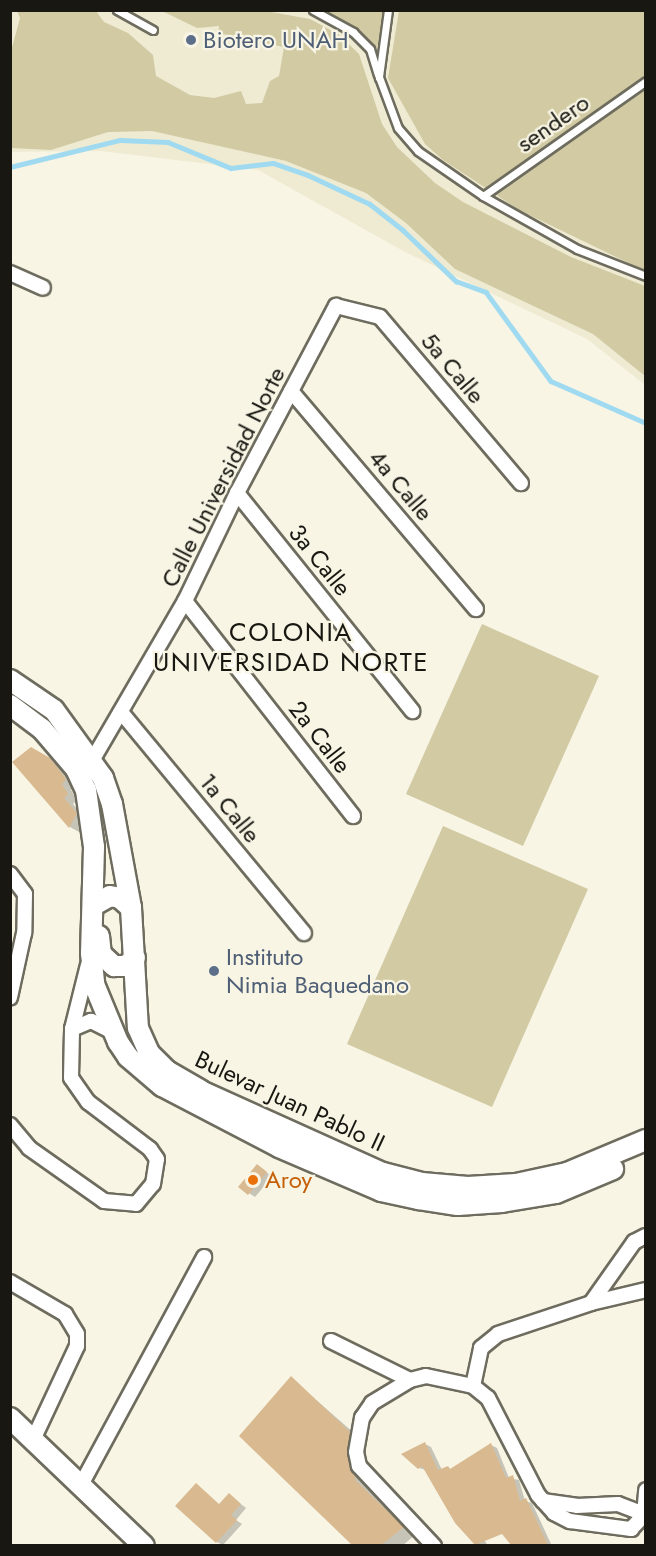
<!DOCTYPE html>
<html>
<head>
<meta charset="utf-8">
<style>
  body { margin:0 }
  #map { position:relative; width:656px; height:1556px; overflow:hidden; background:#f8f5e5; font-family:Jost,sans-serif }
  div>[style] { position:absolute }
  .built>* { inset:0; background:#efebd3 }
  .green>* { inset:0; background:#d1caa3 }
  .shadow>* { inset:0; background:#0003 }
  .stream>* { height:4.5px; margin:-2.25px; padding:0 2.25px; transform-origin:2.25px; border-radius:2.25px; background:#a0daf0 }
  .building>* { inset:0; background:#d9b98f }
  .roads { filter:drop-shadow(2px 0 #6e6c5e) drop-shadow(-2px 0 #6e6c5e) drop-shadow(0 2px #6e6c5e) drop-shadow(0 -2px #6e6c5e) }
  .lane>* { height:7px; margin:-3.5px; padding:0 3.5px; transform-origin:3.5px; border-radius:3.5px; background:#fff }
  .street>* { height:14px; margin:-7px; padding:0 7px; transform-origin:7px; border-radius:7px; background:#fff }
  .secondary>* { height:20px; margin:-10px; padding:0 10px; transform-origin:10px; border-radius:10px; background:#fff }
  .dots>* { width:16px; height:16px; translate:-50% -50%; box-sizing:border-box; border:3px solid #f8f5e5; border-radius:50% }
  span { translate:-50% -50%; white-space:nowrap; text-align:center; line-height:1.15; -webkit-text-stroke:4.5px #f8f5e5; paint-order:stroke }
  .service-label { font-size:24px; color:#4e5e75 }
  .left { translate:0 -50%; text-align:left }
  .street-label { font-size:24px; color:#181711 }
  .food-label { font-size:24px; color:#c56008 }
  .neighbourhood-label { font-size:26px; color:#181711; letter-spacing:1.5px }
  .frame { position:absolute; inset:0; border:12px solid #181711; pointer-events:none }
</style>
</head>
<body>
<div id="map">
  <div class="built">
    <div style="clip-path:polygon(10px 11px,645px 11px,645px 385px,587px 339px,405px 252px,258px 170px,101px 151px,11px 152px)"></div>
  </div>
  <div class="green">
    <div style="clip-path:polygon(17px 11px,96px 11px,104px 22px,128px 33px,153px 55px,156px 76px,190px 95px,214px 98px,241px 91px,246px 104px,262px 103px,270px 81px,279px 76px,284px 47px,218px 33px,219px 26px,197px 28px,162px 11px,266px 11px,310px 19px,338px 34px,359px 54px,382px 124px,397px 147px,435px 183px,463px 202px,571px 257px,645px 286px,645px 376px,593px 334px,455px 269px,406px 223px,366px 193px,286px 161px,152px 131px,108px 132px,51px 150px,11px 148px,10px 55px,20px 18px)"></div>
    <div style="clip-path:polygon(316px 11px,384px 11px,377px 49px,343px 26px)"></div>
    <div style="clip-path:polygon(399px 11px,645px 11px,645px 271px,519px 210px,443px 160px,425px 144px,388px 78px)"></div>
    <div style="clip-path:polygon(482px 624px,599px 676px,523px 846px,406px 794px)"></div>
    <div style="clip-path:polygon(443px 826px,588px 889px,492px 1107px,347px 1044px)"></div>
  </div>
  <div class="shadow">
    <div style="clip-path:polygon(31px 749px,59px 766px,75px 785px,71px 790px,77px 800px,73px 804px,86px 819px,79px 832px,70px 827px)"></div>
    <div style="clip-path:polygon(263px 1169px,272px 1177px,255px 1197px,240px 1187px)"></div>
    <div style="clip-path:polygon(291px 1378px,362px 1440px,359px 1461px,369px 1490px,415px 1535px,402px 1546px,354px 1546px,241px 1436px)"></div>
    <div style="clip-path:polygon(425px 1444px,431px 1447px,442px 1470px,451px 1469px,491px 1445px,497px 1448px,509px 1478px,519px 1480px,525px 1501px,532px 1503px,552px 1546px,513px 1546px,473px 1496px,462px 1504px,488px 1546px,476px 1546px,457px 1522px,426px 1470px,419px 1468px)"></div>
    <div style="clip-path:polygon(229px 1495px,246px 1508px,236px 1520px,242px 1524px,223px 1545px,217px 1542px,220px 1505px)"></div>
  </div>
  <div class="stream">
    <div style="left:10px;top:167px;width:113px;rotate:-13.8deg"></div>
    <div style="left:120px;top:140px;width:48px;rotate:2.4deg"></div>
    <div style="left:168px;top:142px;width:68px;rotate:22.4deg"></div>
    <div style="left:231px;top:168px;width:42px;rotate:-6.8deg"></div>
    <div style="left:273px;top:163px;width:37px;rotate:19deg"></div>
    <div style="left:308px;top:175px;width:68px;rotate:25.1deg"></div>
    <div style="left:370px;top:204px;width:42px;rotate:38.2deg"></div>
    <div style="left:403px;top:230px;width:74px;rotate:43.9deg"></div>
    <div style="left:456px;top:281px;width:32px;rotate:20deg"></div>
    <div style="left:486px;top:292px;width:110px;rotate:53.9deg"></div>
    <div style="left:551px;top:381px;width:104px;rotate:23.9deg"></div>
  </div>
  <div class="building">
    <div style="clip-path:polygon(31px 747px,50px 758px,66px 779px,62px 784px,68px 794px,64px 798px,77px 813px,69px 828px,12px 762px)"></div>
    <div style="clip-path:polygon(257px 1164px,267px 1172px,248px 1195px,238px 1187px)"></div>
    <div style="clip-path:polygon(291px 1376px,350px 1432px,347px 1453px,356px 1481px,404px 1527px,381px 1545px,352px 1545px,239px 1436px)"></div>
    <div style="clip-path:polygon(425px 1442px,438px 1470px,448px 1466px,450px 1469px,491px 1443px,506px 1478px,513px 1475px,520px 1501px,526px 1498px,548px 1545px,511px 1545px,502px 1534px,475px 1545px,455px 1523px,422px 1466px,418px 1469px,401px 1454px)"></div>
    <div style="clip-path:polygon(196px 1483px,219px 1504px,229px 1493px,241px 1504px,231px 1515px,237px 1520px,216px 1543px,175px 1506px)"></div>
  </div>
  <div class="roads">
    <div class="lane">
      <div style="left:117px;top:10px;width:41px;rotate:29.1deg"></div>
      <div style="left:313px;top:10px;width:46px;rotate:28.8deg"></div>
      <div style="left:353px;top:32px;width:24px;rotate:45deg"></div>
      <div style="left:370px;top:49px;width:27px;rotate:73deg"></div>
      <div style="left:388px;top:10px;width:68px;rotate:97.7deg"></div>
      <div style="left:379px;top:77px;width:54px;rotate:69.6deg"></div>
      <div style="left:398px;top:128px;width:30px;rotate:49deg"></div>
      <div style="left:418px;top:151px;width:79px;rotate:34.7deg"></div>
      <div style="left:483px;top:196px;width:108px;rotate:29.4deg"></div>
      <div style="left:577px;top:249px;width:74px;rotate:21.4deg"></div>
      <div style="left:483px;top:196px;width:199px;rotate:-35.2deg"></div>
    </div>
    <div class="street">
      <div style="left:10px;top:273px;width:36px;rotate:24deg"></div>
      <div style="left:291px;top:391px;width:286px;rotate:49.7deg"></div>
      <div style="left:237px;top:493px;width:280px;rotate:51.2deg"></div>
      <div style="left:185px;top:601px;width:273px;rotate:52deg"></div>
      <div style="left:121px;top:712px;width:287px;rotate:50.4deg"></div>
      <div style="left:93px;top:759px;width:183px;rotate:-59.8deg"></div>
      <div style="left:185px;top:601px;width:120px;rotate:-64.3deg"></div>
      <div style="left:237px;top:493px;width:212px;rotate:-62.1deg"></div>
      <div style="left:336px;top:306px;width:45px;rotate:14deg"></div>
      <div style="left:380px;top:317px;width:218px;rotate:49.7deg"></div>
      <div style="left:10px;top:874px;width:25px;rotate:53deg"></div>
      <div style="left:25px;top:894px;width:39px;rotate:91deg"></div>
      <div style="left:24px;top:933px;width:66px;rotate:102.3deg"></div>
      <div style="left:72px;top:1029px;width:21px;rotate:-23deg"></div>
      <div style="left:91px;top:1021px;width:25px;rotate:27deg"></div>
      <div style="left:10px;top:1125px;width:30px;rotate:50deg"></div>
      <div style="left:29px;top:1148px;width:92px;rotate:35.2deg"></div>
      <div style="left:104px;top:1201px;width:32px;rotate:5deg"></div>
      <div style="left:136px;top:1204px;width:26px;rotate:-50deg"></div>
      <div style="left:153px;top:1184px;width:25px;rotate:-81deg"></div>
      <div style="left:157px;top:1159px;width:12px;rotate:-125deg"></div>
      <div style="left:150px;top:1149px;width:78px;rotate:-142.8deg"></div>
      <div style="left:88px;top:1102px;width:29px;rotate:-125deg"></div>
      <div style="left:71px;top:1078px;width:49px;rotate:-88.8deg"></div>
      <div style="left:72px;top:1029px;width:66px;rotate:-76deg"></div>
      <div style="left:10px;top:1282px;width:64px;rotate:30.2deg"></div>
      <div style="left:65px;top:1314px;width:23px;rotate:59deg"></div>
      <div style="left:77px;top:1334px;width:12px;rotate:90deg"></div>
      <div style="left:77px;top:1346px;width:102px;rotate:115.1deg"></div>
      <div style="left:591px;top:1303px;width:75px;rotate:-54.8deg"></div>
      <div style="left:634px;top:1242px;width:13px;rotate:-27deg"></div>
      <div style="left:331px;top:1341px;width:88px;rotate:26.3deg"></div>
      <div style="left:473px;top:1386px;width:39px;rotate:-78deg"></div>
      <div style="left:481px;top:1348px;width:22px;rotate:-39deg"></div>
      <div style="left:498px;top:1334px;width:98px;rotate:-18.4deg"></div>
      <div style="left:591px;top:1303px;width:57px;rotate:-13.3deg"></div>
      <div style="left:82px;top:1483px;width:257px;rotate:-61.6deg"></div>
      <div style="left:543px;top:1501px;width:34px;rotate:8deg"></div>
      <div style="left:577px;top:1506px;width:41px;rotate:-2.8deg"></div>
      <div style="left:618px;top:1504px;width:30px;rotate:21deg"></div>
      <div style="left:434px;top:1546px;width:110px;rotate:-133.2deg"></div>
      <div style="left:359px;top:1466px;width:14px;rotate:-102deg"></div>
      <div style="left:356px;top:1452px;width:35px;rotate:-80deg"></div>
      <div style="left:362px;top:1418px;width:18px;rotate:-56deg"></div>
      <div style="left:372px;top:1403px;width:44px;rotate:-31.2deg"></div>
      <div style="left:410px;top:1380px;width:16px;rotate:-14deg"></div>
      <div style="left:426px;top:1376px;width:48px;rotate:12deg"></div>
      <div style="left:473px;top:1386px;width:19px;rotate:39deg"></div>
      <div style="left:488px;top:1398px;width:109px;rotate:62.7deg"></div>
      <div style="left:538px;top:1495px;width:24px;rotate:48deg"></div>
      <div style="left:554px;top:1513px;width:18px;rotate:27deg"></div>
      <div style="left:570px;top:1521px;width:62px;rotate:7.5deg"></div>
      <div style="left:631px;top:1529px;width:19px;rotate:-47deg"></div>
      <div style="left:644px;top:1515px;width:25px;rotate:-85deg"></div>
    </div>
    <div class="secondary">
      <div style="left:10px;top:680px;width:53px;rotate:34.3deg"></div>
      <div style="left:54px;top:710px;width:84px;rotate:54.2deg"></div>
      <div style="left:103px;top:778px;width:28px;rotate:71deg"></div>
      <div style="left:112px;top:804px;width:106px;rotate:79.6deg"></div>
      <div style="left:131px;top:908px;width:120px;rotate:86.7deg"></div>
      <div style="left:138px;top:1028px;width:27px;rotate:66deg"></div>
      <div style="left:149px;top:1053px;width:25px;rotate:45deg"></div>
      <div style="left:167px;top:1071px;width:39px;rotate:30deg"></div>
      <div style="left:201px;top:1091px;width:200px;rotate:24.3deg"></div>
      <div style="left:383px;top:1173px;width:40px;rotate:14.4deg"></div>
      <div style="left:422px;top:1183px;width:46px;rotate:5deg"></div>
      <div style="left:468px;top:1187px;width:48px;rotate:-3.6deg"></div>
      <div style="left:516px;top:1184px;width:52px;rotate:-12.2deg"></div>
      <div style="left:567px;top:1173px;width:86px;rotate:-22.7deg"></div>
      <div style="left:10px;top:705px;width:40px;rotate:37deg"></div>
      <div style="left:42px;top:729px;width:52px;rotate:49.6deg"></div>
      <div style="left:76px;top:769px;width:23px;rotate:65deg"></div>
      <div style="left:86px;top:790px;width:58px;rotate:82deg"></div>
      <div style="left:94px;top:847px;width:106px;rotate:91.6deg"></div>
      <div style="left:91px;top:953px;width:31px;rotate:84deg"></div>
      <div style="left:94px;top:984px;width:63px;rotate:67.5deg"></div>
      <div style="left:118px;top:1042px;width:18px;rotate:56deg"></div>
      <div style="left:128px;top:1057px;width:45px;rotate:40.5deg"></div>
      <div style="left:162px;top:1086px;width:132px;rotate:27.5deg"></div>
      <div style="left:279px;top:1147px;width:111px;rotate:23.3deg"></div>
      <div style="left:381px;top:1191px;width:39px;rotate:12deg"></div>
      <div style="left:419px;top:1199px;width:39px;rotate:9deg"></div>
      <div style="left:458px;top:1205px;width:44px;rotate:-3.9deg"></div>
      <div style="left:502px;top:1202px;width:55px;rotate:-9.5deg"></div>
      <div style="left:556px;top:1193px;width:62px;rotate:-22.8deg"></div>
      <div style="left:94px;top:905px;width:18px;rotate:-29deg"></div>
      <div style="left:110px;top:896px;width:10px;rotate:11deg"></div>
      <div style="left:120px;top:898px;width:15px;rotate:42deg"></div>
      <div style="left:99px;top:936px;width:18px;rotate:84deg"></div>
      <div style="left:101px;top:954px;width:18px;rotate:43deg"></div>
      <div style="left:114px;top:966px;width:12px"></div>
      <div style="left:126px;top:966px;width:12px;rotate:-42deg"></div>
      <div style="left:10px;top:1418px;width:185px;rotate:43.7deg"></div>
    </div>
  </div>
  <div class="dots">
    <div style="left:191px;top:40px;background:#5c6f8a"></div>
    <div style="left:214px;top:971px;background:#5c6f8a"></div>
    <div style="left:253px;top:1180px;background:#e8710a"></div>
  </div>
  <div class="service-label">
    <span class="left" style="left:203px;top:40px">Biotero UNAH</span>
    <span class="left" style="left:226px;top:971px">Instituto<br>Nimia Baquedano</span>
  </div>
  <div class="street-label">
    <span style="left:553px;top:123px;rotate:-35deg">sendero</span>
    <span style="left:453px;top:368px;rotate:50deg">5a Calle</span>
    <span style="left:223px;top:477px;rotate:-63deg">Calle Universidad Norte</span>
    <span style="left:401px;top:485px;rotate:50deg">4a Calle</span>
    <span style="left:320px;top:560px;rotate:51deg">3a Calle</span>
    <span style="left:320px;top:737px;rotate:52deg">2a Calle</span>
    <span style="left:230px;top:808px;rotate:51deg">1a Calle</span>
    <span style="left:290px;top:1101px;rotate:25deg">Bulevar Juan Pablo II</span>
  </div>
  <div class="food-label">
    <span class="left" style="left:265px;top:1180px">Aroy</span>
  </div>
  <div class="neighbourhood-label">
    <span style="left:291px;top:648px">COLONIA<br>UNIVERSIDAD NORTE</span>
  </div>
  <div class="frame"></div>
</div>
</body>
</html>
